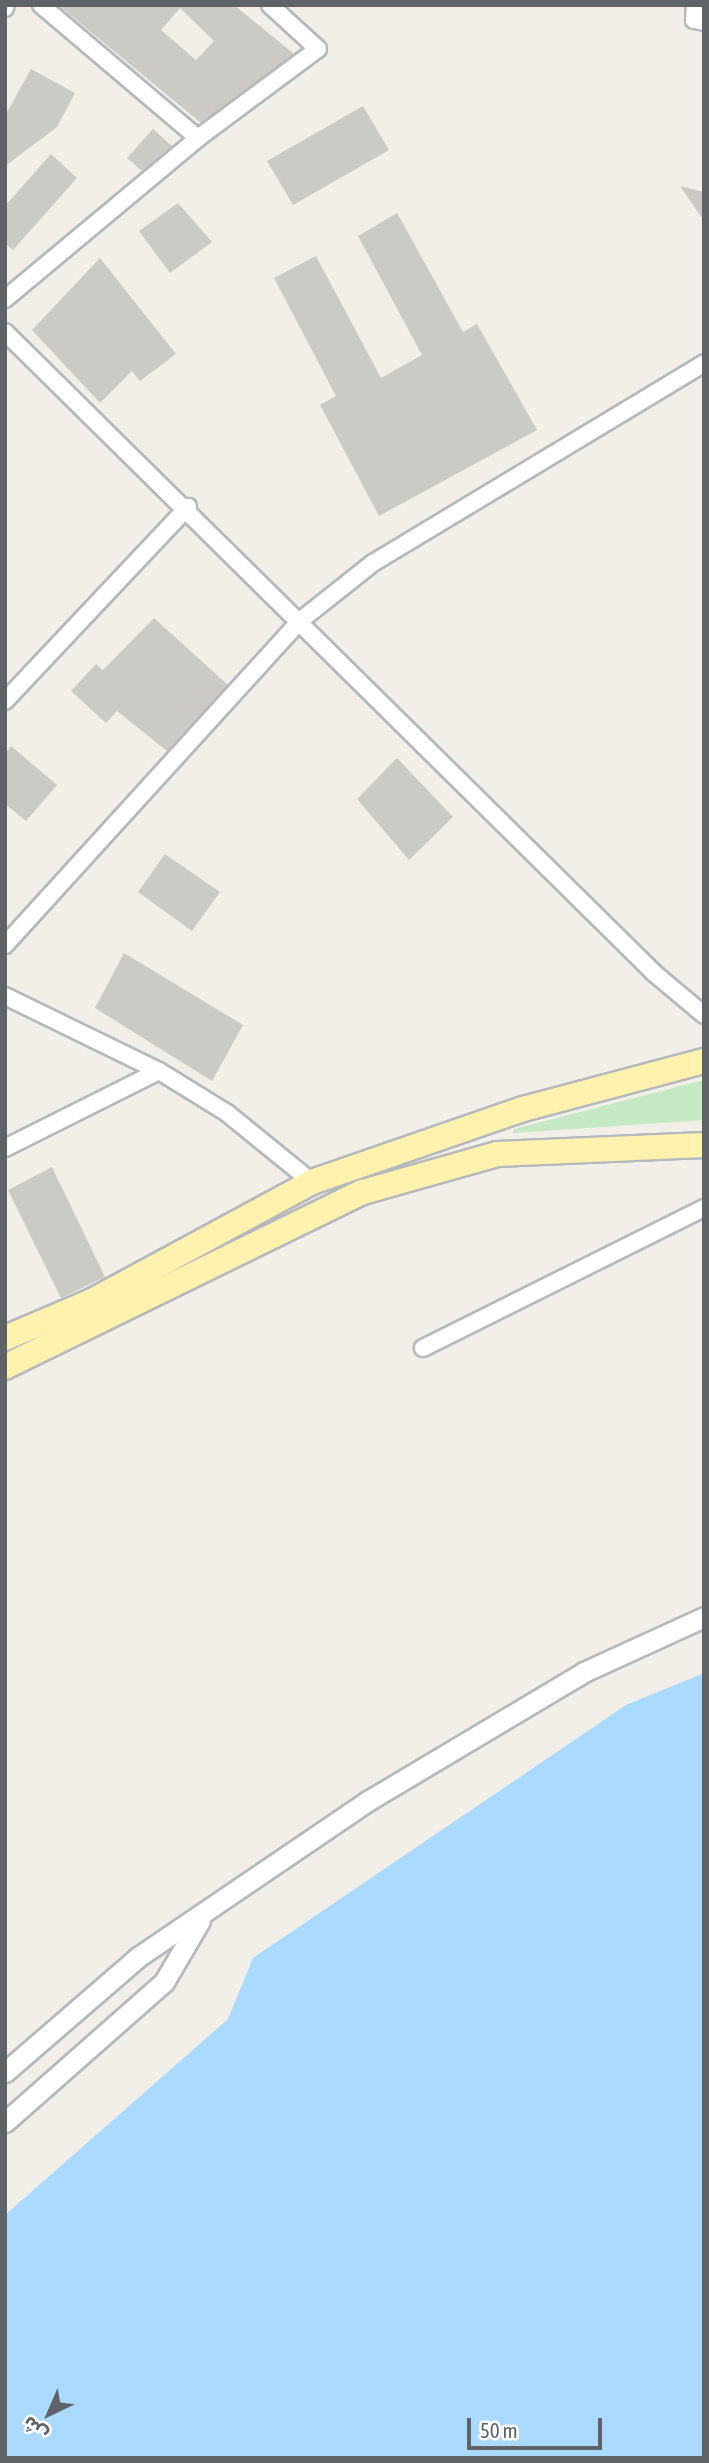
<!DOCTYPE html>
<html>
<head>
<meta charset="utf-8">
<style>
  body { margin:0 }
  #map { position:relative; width:709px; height:2463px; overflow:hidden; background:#f1efe8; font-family:"Asap Condensed","Noto Sans Arabic",sans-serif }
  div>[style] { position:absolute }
  .green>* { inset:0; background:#c5e8c5 }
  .water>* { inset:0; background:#aadaff }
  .building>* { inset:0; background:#cccac5 }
  .roads { filter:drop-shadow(2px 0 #b5b8bc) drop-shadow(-2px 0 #b5b8bc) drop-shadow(0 2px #b5b8bc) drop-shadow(0 -2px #b5b8bc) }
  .minor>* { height:16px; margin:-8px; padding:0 8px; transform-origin:8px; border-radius:8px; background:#fff }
  .tertiary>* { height:19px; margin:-9.5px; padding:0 9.5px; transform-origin:9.5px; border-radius:9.5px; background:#fff }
  .primary>* { height:24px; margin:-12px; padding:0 12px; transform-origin:12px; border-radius:12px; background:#fff2af }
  span { translate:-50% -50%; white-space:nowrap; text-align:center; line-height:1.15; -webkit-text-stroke:5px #fff; paint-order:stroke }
  .frame { position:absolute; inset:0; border:7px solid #5f6368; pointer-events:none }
  .north { position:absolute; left:14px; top:2379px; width:70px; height:70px; -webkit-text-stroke:5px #fff; paint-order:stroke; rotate:224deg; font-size:19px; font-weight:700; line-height:28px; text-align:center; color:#5f6368 }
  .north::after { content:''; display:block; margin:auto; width:24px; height:32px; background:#5f6368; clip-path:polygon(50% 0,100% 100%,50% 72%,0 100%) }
  .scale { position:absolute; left:467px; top:2418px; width:135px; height:32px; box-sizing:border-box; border:4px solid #5f6368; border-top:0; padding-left:9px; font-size:21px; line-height:24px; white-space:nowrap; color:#5f6368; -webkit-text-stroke:5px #fff; paint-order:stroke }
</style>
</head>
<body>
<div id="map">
  <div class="green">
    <div style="clip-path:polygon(704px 1080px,704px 1120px,513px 1133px,514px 1129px)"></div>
  </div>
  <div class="water">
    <div style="clip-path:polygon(704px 1673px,704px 2458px,5px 2458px,5px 2215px,228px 2019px,253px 1958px,626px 1705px)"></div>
  </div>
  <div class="building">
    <div style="clip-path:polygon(evenodd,58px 5px,234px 5px,294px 54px,201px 123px,58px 5px,180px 8px,214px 41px,196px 60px,161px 30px,180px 8px)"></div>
    <div style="clip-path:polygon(31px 69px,75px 93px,57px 127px,5px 166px,5px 116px)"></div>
    <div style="clip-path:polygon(363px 106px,389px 150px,293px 205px,267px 161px)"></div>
    <div style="clip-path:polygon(153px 129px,172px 146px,142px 171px,127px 158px)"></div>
    <div style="clip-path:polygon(51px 154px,77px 178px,13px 250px,5px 243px,5px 206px)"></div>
    <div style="clip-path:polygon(680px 186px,704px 192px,704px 221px)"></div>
    <div style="clip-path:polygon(178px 203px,212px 242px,170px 273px,139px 231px)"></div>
    <div style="clip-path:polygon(397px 213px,463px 332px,477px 324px,537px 430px,379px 516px,320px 405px,336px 396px,274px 278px,316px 256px,381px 378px,422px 355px,358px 236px)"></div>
    <div style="clip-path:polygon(100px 258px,176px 354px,140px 381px,132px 371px,100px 403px,32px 330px)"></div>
    <div style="clip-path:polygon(154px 618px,228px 685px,167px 751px,117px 711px,106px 723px,71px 691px,96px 664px,103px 670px)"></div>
    <div style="clip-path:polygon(11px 746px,57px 785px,26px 821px,5px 804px,5px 754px)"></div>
    <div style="clip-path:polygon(397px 758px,453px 817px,409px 860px,357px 799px)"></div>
    <div style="clip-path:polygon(165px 854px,220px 892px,192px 931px,138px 892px)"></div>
    <div style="clip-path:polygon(124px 953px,243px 1025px,212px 1081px,95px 1008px)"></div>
    <div style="clip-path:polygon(52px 1167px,105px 1277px,61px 1298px,8px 1190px)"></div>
  </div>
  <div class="roads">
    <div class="minor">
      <div style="left:41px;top:5px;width:206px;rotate:40.3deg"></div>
      <div style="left:695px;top:5px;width:15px;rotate:94deg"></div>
      <div style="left:694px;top:20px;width:10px;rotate:11deg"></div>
      <div style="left:5px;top:8px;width:3px;rotate:-72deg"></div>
      <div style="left:5px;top:299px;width:251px;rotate:-39.8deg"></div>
      <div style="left:198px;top:138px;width:149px;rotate:-36.6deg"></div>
      <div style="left:318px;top:49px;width:65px;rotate:-137.5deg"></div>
      <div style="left:5px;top:332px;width:912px;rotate:44.64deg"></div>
      <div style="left:654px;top:973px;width:65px;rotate:40deg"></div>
      <div style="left:5px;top:701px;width:267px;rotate:-46.7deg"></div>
      <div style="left:5px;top:945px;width:440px;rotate:-47.7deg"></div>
      <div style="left:301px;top:620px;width:92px;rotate:-38.4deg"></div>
      <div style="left:373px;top:563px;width:387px;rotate:-31.1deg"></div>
      <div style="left:5px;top:996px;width:171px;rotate:26deg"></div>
      <div style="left:159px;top:1071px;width:80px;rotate:31.7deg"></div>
      <div style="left:227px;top:1113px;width:109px;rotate:39.1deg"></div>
      <div style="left:5px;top:1148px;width:172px;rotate:-26.6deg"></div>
      <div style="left:423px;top:1348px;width:314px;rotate:-26.5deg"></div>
    </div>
    <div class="tertiary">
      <div style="left:5px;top:2072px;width:176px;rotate:-40.8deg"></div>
      <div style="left:138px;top:1957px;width:276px;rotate:-34.2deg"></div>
      <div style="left:366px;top:1802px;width:254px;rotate:-30.8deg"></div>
      <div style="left:584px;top:1672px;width:132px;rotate:-24.6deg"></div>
      <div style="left:5px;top:2122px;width:212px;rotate:-41.4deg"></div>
      <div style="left:164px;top:1982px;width:71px;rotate:-59.5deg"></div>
    </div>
    <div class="primary">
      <div style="left:5px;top:1338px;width:92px;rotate:-23deg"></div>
      <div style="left:90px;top:1302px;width:252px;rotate:-28.4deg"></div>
      <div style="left:312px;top:1182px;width:223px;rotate:-19.1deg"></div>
      <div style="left:523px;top:1109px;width:187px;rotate:-14.9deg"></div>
      <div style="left:5px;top:1367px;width:398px;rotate:-26.1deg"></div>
      <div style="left:363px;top:1192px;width:139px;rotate:-15.8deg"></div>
      <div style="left:497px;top:1154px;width:207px;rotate:-2.5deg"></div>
    </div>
  </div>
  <div class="frame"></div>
  <div class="north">ش</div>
  <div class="scale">50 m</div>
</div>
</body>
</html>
